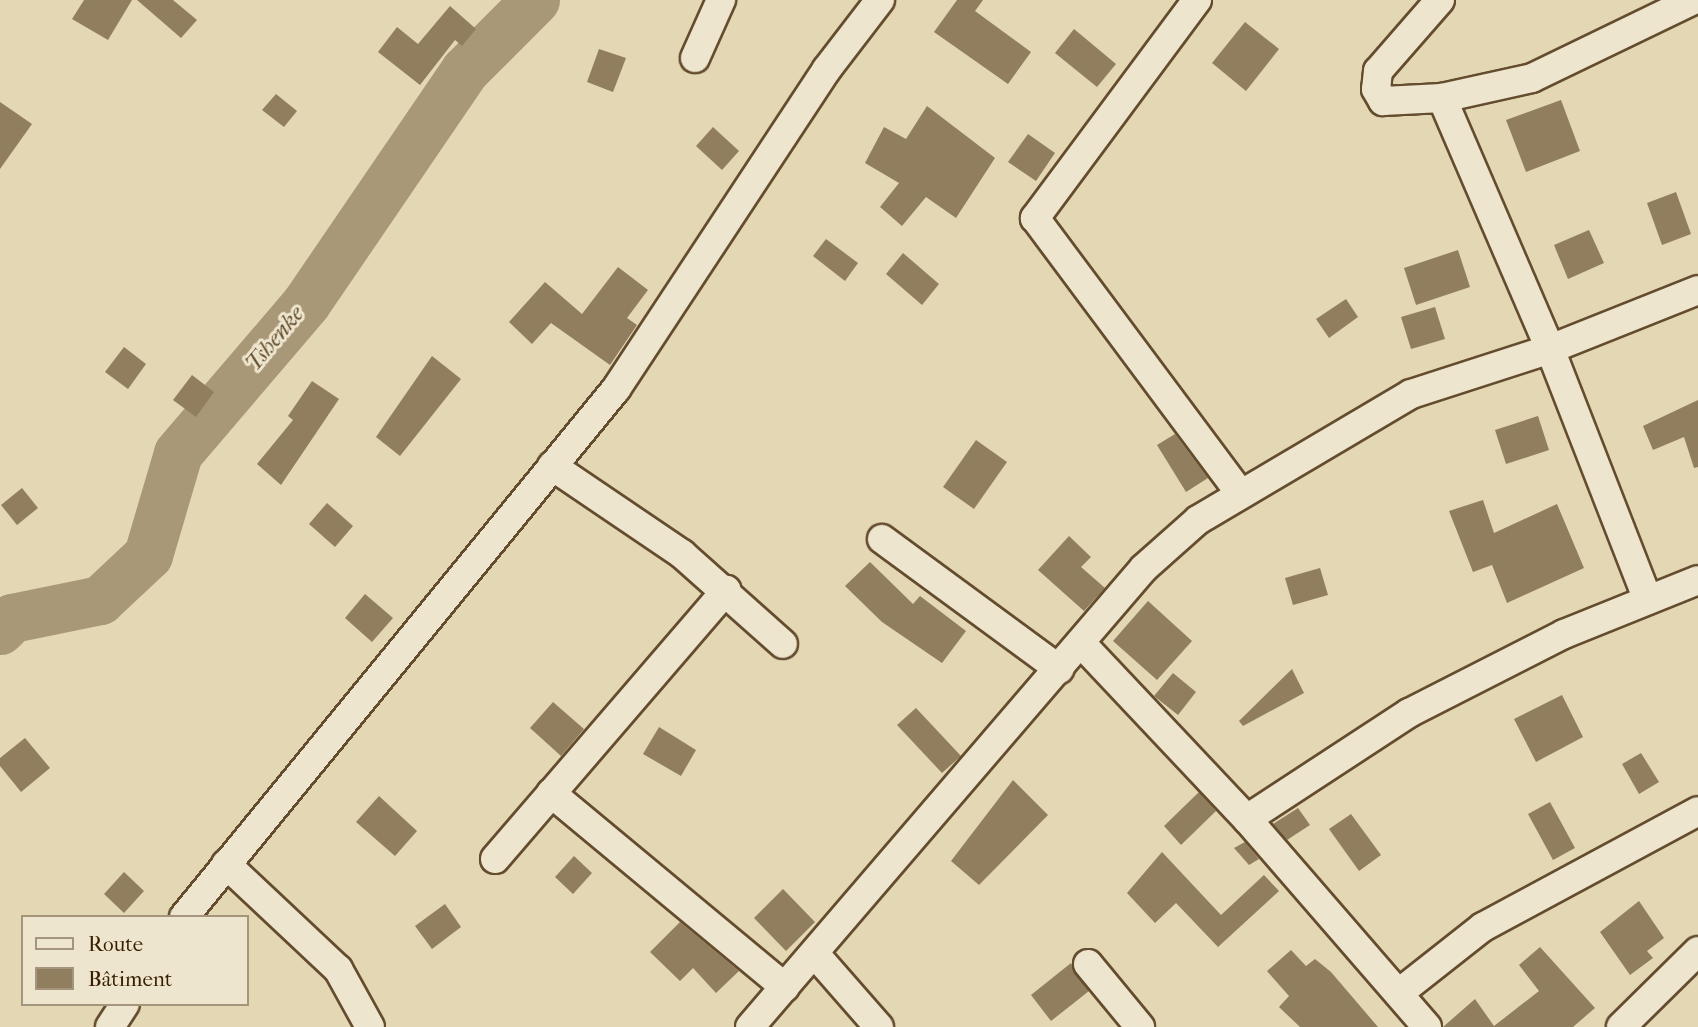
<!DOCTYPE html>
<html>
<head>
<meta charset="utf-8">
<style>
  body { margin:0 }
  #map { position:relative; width:1698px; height:1027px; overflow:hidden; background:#e3d7b4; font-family:"IM FELL French Canon",serif }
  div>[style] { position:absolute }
  .river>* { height:49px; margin:-24.5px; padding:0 24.5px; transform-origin:24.5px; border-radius:24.5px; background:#a99877 }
  .building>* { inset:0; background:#917e5e }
  .roads { filter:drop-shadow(2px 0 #644c2e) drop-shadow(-2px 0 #644c2e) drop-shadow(0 2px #644c2e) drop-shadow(0 -2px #644c2e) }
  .minor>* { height:28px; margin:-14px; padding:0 14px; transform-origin:14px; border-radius:14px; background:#ede5ce }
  span { translate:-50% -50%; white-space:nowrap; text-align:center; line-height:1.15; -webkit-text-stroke:6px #ede5ce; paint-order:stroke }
  .water-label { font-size:23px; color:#60492a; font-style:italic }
  .legend { position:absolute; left:21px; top:915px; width:228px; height:91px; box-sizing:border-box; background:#ede5ce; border:2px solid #a5957c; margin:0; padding:9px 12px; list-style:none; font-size:21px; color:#391e01 }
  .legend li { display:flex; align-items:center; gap:14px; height:35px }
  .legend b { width:35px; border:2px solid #a5957c }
</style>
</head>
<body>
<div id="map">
  <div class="river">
    <div style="left:0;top:630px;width:17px;rotate:-45deg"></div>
    <div style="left:12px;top:618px;width:90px;rotate:-11.6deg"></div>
    <div style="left:100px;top:600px;width:66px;rotate:-43.2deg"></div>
    <div style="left:148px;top:555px;width:106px;rotate:-73.6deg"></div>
    <div style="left:178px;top:453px;width:197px;rotate:-49.5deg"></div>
    <div style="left:306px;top:303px;width:282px;rotate:-55.7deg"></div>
    <div style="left:465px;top:70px;width:99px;rotate:-45deg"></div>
  </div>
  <div class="building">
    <div style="clip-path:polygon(84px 0,132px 0,108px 40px,72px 19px)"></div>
    <div style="clip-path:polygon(137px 0,173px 0,197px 20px,181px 38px)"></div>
    <div style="clip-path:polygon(957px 0,983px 0,975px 11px,1031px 52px,1008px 84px,934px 32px)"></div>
    <div style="clip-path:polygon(450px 6px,476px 29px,462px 46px,455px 40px,420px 85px,378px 52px,397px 27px,418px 44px)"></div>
    <div style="clip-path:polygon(1245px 22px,1279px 49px,1246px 91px,1212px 63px)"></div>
    <div style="clip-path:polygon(1074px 29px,1116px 64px,1097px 87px,1055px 53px)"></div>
    <div style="clip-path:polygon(599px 49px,626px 58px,613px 92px,587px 82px)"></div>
    <div style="clip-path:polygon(276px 94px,297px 111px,284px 127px,262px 110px)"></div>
    <div style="clip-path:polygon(1561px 100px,1580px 151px,1526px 172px,1506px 120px)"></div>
    <div style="clip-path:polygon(0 102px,32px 124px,0 169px)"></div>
    <div style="clip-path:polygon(927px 106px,995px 158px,956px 218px,926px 197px,902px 226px,880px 207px,899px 183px,865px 163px,884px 127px,906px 139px)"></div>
    <div style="clip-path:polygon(713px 127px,739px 151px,722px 170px,696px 146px)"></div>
    <div style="clip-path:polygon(1028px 134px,1055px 153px,1036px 181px,1008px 162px)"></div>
    <div style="clip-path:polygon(1676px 192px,1691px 234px,1662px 245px,1647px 203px)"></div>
    <div style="clip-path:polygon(1589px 230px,1604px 263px,1568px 279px,1554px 245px)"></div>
    <div style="clip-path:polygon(826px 239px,858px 263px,845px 281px,813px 256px)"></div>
    <div style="clip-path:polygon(1458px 250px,1470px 287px,1416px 305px,1404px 268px)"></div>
    <div style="clip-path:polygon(903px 253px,939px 284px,922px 305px,886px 274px)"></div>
    <div style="clip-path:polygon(618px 267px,648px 290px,627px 318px,637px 325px,610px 365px,551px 323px,532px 344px,509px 322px,545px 282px,582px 314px)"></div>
    <div style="clip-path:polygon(1346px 299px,1358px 317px,1329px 338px,1316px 319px)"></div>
    <div style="clip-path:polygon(1435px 307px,1445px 339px,1411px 349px,1401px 317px)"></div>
    <div style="clip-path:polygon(124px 347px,146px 364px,128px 389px,105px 372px)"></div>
    <div style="clip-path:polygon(432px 356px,461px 379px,400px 456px,376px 437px)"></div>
    <div style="clip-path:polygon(192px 375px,214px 392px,196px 417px,173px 400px)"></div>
    <div style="clip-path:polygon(312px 381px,339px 399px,281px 485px,257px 464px,293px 420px,288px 416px)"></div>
    <div style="clip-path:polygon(1698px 400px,1698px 467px,1694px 468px,1684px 437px,1653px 450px,1643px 426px)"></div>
    <div style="clip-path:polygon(1538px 416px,1549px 450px,1506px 464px,1495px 430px)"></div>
    <div style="clip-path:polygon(1175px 434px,1208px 478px,1186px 492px,1157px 445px)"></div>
    <div style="clip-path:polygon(976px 440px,1007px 462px,974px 509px,943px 487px)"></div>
    <div style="clip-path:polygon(22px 488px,38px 508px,17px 525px,1px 505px)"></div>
    <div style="clip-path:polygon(1483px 500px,1494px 533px,1557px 504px,1584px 568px,1507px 603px,1492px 565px,1473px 572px,1449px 511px)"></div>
    <div style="clip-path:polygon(327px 503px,353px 526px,335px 547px,309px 524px)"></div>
    <div style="clip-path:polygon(1069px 536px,1091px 557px,1081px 567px,1105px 588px,1084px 611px,1038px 570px)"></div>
    <div style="clip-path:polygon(870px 562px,913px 604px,920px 596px,966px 631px,942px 663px,882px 622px,845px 586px)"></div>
    <div style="clip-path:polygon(1320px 568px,1328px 595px,1293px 605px,1285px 578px)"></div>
    <div style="clip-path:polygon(365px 594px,393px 618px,372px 642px,345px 618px)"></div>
    <div style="clip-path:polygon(1148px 601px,1192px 641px,1157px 680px,1113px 641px)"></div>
    <div style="clip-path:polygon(1292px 669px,1304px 693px,1243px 726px,1239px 721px)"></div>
    <div style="clip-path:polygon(1173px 673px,1196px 692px,1178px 715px,1154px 696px)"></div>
    <div style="clip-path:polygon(1562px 695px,1583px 737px,1536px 762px,1514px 719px)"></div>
    <div style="clip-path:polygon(553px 702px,584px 729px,561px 756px,530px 728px)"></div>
    <div style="clip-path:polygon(916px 708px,961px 756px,942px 773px,897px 725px)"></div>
    <div style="clip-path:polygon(659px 727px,696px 750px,681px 776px,643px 754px)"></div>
    <div style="clip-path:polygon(25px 738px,50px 768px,21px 792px,0 766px,0 758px)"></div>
    <div style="clip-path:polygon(1641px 753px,1659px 782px,1639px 794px,1622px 764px)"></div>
    <div style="clip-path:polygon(1013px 780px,1048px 815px,979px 885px,951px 861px)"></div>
    <div style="clip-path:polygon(1199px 792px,1216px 811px,1181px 845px,1164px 826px)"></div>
    <div style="clip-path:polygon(379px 796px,417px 831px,395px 856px,356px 822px)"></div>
    <div style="clip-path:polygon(1550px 802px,1575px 848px,1553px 860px,1528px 814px)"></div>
    <div style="clip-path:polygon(1298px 808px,1310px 825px,1287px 840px,1273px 824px)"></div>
    <div style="clip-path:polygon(1351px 814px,1381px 855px,1359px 871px,1329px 829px)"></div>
    <div style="clip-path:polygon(1245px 842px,1259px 859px,1249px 865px,1234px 848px)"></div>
    <div style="clip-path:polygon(1162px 852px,1221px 915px,1264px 875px,1279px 891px,1218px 947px,1176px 903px,1155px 923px,1127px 893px)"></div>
    <div style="clip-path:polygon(574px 856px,592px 873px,573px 894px,555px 877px)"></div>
    <div style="clip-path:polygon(124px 872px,144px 891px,124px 913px,104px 894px)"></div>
    <div style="clip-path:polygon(783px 889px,815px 922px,786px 951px,754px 918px)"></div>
    <div style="clip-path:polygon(1639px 901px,1664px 938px,1647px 951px,1653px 958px,1630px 975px,1600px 932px)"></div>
    <div style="clip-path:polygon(445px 904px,461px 927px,432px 949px,415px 926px)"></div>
    <div style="clip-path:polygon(680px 922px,739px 971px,716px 993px,693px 968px,680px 981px,650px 952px)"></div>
    <div style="clip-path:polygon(1540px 947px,1595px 1008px,1573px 1027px,1443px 1027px,1475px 999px,1494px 1026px,1539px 991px,1519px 965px)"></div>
    <div style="clip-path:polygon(1291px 950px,1306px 966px,1315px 959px,1331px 972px,1378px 1027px,1300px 1027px,1279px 1007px,1289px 996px,1267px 971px)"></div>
    <div style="clip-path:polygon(1071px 963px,1089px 991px,1051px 1021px,1031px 995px)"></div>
  </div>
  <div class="roads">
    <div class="minor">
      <div style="left:1197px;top:0;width:272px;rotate:126.6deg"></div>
      <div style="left:1035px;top:218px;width:343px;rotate:53.3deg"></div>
      <div style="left:1440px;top:0;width:94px;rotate:131.1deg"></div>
      <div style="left:1378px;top:71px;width:18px;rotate:96deg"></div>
      <div style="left:1376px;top:89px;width:14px;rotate:60deg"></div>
      <div style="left:1383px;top:101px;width:59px;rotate:-2.9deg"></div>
      <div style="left:1442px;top:98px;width:92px;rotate:-12.5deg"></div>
      <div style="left:1532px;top:78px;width:179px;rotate:-25.8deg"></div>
      <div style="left:695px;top:58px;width:64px;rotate:-65.9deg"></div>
      <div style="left:1442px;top:98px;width:273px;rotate:66.7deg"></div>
      <div style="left:1550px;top:349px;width:269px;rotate:68.7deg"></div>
      <div style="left:552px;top:466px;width:157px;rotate:34.1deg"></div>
      <div style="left:682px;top:554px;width:135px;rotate:41.7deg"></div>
      <div style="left:882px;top:539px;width:220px;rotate:36.3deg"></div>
      <div style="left:1081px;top:643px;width:242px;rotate:46.7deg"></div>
      <div style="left:1247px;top:819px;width:275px;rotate:49.1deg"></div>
      <div style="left:551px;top:793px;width:304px;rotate:39.7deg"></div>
      <div style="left:1247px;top:819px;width:194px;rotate:-33.2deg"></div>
      <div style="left:1409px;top:713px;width:174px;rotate:-27deg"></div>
      <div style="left:1564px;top:634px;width:144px;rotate:-21.9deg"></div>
      <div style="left:495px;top:859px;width:355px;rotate:-49.3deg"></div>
      <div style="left:226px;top:864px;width:154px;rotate:43.2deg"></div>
      <div style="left:338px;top:969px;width:66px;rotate:61.1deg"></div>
      <div style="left:184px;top:917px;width:682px;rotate:-50.71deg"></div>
      <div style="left:616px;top:389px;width:383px;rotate:-56.6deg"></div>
      <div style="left:827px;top:69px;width:87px;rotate:-52.5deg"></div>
      <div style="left:815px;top:954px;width:97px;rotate:48.8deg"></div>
      <div style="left:1088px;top:964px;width:82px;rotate:50.5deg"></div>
      <div style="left:1399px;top:993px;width:107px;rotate:-38.2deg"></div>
      <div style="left:1483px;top:927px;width:244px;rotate:-28.3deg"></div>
      <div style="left:110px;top:1027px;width:27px;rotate:-57deg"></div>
      <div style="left:750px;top:1027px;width:605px;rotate:-49.36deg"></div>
      <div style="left:1144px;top:568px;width:72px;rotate:-41.6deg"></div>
      <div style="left:1198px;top:520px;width:247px;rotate:-30.6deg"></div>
      <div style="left:1411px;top:394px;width:146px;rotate:-17.9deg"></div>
      <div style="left:1550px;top:349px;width:159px;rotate:-21.7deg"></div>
      <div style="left:1621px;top:1027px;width:108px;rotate:-44.6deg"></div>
    </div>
  </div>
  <div class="water-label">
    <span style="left:275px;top:339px;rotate:-50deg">Tshenke</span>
  </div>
  <ul class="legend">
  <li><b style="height:9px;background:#ede5ce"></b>Route</li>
  <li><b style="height:19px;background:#917e5e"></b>Bâtiment</li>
  </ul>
</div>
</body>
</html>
